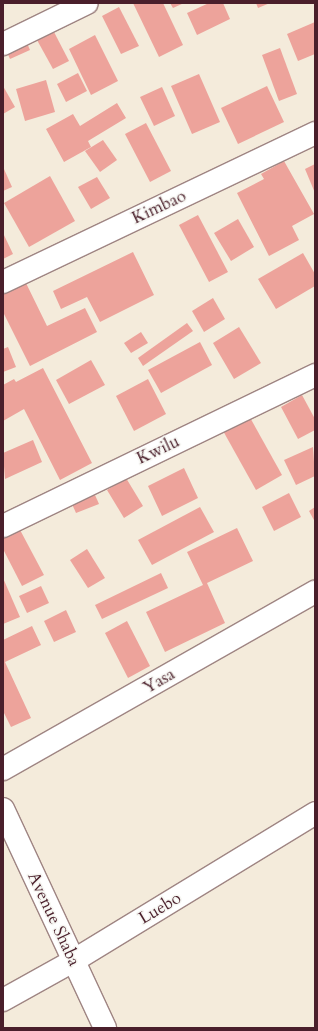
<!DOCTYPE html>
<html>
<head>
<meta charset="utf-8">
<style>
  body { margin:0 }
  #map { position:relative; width:318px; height:1031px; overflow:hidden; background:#f4ebdb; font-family:Cardo,serif }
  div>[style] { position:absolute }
  .building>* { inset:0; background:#eda39b }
  .roads { filter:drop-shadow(1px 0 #9f8583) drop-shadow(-1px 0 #9f8583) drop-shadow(0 1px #9f8583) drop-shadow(0 -1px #9f8583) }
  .minor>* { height:22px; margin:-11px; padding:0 11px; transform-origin:11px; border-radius:11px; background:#fff }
  .tertiary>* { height:22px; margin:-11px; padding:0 11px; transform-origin:11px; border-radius:11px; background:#fff }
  span { translate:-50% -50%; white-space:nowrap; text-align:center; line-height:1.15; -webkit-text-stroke:3px #f6f6f2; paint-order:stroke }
  .street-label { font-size:17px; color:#4a1f2b }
  .frame { position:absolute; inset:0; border:4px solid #4a1f2b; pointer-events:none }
</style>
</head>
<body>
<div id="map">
  <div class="building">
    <div style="clip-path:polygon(133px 3px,163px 3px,183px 45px,159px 57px)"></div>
    <div style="clip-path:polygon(170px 3px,184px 3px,173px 8px)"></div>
    <div style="clip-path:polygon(209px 3px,223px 3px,230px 19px,197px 35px,187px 13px)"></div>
    <div style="clip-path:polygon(256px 3px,270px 3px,258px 8px)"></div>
    <div style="clip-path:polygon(119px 7px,139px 46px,121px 54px,102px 16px)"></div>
    <div style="clip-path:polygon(315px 22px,315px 54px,298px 61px,287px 34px)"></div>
    <div style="clip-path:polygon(54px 32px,69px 61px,53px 69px,37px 40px)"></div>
    <div style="clip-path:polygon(95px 35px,118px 81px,91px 95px,69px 49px)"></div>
    <div style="clip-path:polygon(24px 36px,30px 50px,10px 59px,4px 46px)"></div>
    <div style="clip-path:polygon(280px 48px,297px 94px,279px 101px,262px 55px)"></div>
    <div style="clip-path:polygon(78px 73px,87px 91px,66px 102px,57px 84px)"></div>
    <div style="clip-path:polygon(199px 74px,220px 122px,192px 134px,171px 86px)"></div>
    <div style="clip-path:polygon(46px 80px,55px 112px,25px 121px,16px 89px)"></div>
    <div style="clip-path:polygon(3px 86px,15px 107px,3px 114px)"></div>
    <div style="clip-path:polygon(267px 86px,284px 122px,238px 144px,221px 108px)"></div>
    <div style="clip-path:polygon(162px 87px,175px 116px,154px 126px,140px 97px)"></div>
    <div style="clip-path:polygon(117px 103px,126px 118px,88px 141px,91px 147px,64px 162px,46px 129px,73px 114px,80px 126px)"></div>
    <div style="clip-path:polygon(146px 123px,171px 171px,150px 182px,125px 134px)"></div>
    <div style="clip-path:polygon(103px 140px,117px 160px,100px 172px,85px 151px)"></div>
    <div style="clip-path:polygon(284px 161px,314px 214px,292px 226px,299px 240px,269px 256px,237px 193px,264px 179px,261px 174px)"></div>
    <div style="clip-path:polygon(315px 164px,315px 193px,305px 169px)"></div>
    <div style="clip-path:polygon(4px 169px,12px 187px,3px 191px,3px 170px)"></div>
    <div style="clip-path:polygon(50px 176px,75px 221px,29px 247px,4px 203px)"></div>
    <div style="clip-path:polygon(97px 177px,110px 198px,91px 209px,78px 187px)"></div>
    <div style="clip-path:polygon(198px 215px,228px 272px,209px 282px,179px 225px)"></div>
    <div style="clip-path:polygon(238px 219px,254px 247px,231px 261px,214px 233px)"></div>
    <div style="clip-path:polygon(3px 233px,13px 254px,3px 259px)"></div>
    <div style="clip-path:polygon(133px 252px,154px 295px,100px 322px,87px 297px,61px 309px,53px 291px)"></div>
    <div style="clip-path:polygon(303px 253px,315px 274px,315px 286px,276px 309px,258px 279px)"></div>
    <div style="clip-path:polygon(24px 279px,47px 326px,85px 308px,97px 332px,30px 366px,3px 312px,3px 289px)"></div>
    <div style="clip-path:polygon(213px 298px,225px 319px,204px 332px,192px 311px)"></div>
    <div style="clip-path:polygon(187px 323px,193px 331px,143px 366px,138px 358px)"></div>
    <div style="clip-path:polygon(239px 327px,261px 363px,234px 379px,213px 343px)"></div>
    <div style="clip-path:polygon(141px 332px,148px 343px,131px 353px,124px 343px)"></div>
    <div style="clip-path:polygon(200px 342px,212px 365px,161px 393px,148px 370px)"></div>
    <div style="clip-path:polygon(8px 347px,16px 367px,3px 372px,3px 349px)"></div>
    <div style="clip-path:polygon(91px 360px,105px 385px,69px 404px,56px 380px)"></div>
    <div style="clip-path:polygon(43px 368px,92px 463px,60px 480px,24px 409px,3px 421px,3px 385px,14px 379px,16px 382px)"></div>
    <div style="clip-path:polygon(148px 379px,166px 414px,134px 431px,116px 396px)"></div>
    <div style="clip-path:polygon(302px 395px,315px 419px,315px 430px,298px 439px,281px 407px)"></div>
    <div style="clip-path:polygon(248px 414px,282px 475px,256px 490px,222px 429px)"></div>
    <div style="clip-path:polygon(33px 440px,42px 462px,5px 479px,3px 453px)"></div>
    <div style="clip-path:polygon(313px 447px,315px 476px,296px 485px,284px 460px)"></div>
    <div style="clip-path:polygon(184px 468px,198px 498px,162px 516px,148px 486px)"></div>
    <div style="clip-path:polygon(126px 478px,143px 506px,124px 518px,107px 490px)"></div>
    <div style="clip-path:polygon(289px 493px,301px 517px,274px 531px,262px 507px)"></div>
    <div style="clip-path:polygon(95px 495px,99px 504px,76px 513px,72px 504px)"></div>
    <div style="clip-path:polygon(200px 507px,214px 532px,152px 565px,138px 540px)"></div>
    <div style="clip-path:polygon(315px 507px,315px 522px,309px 511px)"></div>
    <div style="clip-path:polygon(19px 528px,44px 575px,22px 586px,3px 549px,3px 537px)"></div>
    <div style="clip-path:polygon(237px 528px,253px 561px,207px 583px,225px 623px,165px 652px,146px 612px,203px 585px,187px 552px)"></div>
    <div style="clip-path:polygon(87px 549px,105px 578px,88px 588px,70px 560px)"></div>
    <div style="clip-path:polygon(161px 573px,168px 588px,102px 619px,95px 605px)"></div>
    <div style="clip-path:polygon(3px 578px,20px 617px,3px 624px)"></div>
    <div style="clip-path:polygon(41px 586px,49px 603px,27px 613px,19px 596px)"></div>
    <div style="clip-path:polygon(66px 610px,76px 632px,54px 642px,44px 621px)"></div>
    <div style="clip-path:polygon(127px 621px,150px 666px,128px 678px,105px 633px)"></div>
    <div style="clip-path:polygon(32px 626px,41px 645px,5px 662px,31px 718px,11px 727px,3px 711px,3px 640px)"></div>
  </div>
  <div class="roads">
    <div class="minor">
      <div style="left:3px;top:44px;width:93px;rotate:-26deg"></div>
      <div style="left:3px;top:282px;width:346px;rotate:-25.5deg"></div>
      <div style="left:3px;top:526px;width:347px;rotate:-25.8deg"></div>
      <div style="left:3px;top:769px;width:359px;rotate:-29.6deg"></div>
      <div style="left:3px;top:1000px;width:80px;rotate:-29.1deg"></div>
      <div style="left:73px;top:961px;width:284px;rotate:-31.4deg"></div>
    </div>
    <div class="tertiary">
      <div style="left:3px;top:809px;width:242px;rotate:65deg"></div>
    </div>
  </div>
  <div class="street-label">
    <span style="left:159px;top:207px;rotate:-25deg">Kimbao</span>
    <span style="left:158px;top:450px;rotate:-25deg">Kwilu</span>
    <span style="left:159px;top:681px;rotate:-30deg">Yasa</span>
    <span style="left:160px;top:908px;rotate:-31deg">Luebo</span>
    <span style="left:54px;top:919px;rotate:65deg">Avenue Shaba</span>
  </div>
  <div class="frame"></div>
</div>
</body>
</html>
